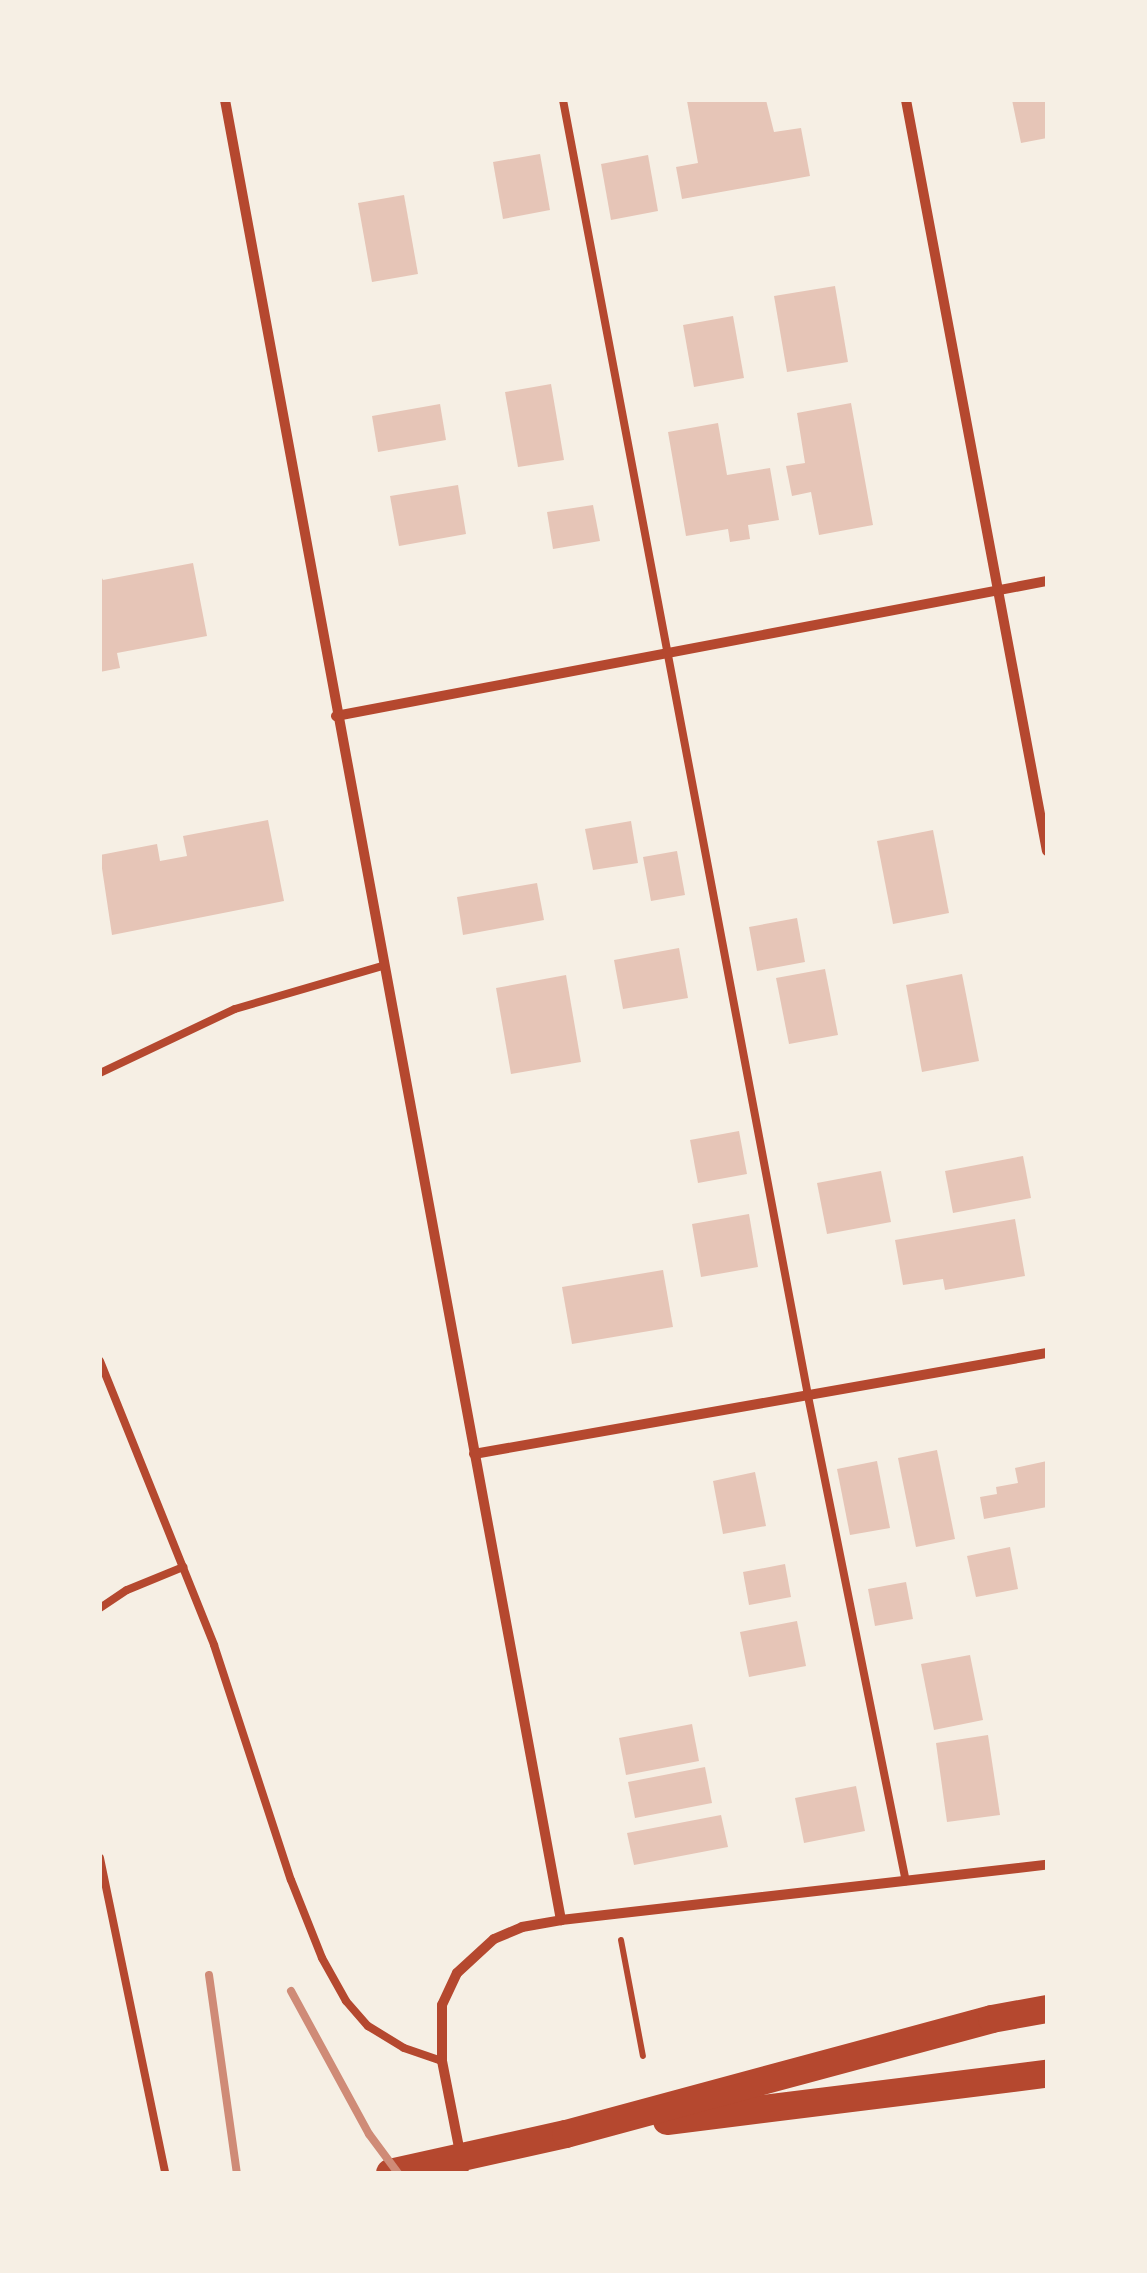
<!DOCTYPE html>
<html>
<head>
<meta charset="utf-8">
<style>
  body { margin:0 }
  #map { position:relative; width:1147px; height:2273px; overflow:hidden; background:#f6efe4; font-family:"Nunito Sans",sans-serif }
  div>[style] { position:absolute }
  .building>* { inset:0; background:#e6c5b7 }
  .path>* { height:6px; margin:-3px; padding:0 3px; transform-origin:3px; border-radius:3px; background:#b5482f }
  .service>* { height:8px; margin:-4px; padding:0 4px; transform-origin:4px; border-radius:4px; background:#b5482f }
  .minor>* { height:10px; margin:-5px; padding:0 5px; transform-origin:5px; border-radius:5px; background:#b5482f }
  .trunk>* { height:28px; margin:-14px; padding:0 14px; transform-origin:14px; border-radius:14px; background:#b5482f }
  .rail>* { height:8px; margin:-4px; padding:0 4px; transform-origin:4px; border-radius:4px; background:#cf8b77 }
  span { translate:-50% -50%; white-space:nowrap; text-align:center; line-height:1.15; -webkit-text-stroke:10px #f6efe4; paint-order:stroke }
  .frame { position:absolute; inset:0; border:102px solid #f6efe4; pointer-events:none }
</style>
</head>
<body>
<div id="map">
  <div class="building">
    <div style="clip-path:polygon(766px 100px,774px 132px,801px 128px,810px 176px,682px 199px,676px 167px,698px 163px,687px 101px)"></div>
    <div style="clip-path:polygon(1012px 100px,1047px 100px,1047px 138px,1021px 143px)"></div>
    <div style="clip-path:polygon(540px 154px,550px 210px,503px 219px,493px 162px)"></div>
    <div style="clip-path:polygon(648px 155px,658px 211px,611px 220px,601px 164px)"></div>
    <div style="clip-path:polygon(404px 195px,418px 274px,372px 282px,358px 203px)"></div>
    <div style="clip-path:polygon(835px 286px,848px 362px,787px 372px,774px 296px)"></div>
    <div style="clip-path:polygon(733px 316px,744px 378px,694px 387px,683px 325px)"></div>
    <div style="clip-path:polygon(551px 384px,564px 460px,518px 467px,505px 392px)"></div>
    <div style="clip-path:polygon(851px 403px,873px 525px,819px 535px,811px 492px,792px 496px,786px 466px,805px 463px,797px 413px)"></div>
    <div style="clip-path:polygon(440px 404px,446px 440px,378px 452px,372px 416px)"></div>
    <div style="clip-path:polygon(718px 423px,727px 475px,770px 468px,779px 520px,748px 525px,750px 539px,730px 542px,728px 529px,686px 536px,668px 432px)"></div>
    <div style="clip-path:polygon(458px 485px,466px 534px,399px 546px,390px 496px)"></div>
    <div style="clip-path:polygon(593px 505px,600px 541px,553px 549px,547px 512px)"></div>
    <div style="clip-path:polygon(193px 563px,207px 636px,117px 653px,120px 668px,100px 672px,100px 574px,103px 580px)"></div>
    <div style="clip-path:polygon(268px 820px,284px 901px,112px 935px,100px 855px,157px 844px,160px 861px,187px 856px,183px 836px)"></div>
    <div style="clip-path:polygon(631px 821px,638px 863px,593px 870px,585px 829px)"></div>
    <div style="clip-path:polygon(933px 830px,949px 913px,893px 924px,877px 841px)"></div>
    <div style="clip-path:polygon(677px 851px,685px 895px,651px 901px,643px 857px)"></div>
    <div style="clip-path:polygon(537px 883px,544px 920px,463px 935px,457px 897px)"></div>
    <div style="clip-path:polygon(797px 918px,805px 962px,757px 971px,749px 927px)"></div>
    <div style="clip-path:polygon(679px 948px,688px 998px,623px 1009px,614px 960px)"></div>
    <div style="clip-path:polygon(825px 969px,838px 1035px,789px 1044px,776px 978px)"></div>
    <div style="clip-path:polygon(962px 974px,979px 1061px,922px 1072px,906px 985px)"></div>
    <div style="clip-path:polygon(566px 975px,581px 1062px,511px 1074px,496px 988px)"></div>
    <div style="clip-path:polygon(739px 1131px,747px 1174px,698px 1183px,690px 1140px)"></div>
    <div style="clip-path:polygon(1023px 1156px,1031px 1198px,953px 1213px,945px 1171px)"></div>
    <div style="clip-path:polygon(881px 1171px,891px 1222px,827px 1234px,817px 1183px)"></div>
    <div style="clip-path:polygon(749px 1214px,758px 1267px,701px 1277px,692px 1224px)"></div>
    <div style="clip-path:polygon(1015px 1219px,1025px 1276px,945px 1290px,943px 1279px,903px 1285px,895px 1240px)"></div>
    <div style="clip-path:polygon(663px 1270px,673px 1327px,572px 1344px,562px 1287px)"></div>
    <div style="clip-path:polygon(937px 1450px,955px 1539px,916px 1547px,898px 1458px)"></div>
    <div style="clip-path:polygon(877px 1461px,890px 1528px,850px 1535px,837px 1469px)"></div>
    <div style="clip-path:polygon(1047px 1461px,1047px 1507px,984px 1519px,980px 1497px,997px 1494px,996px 1487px,1018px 1483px,1015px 1468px)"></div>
    <div style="clip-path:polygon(755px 1472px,766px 1526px,723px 1534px,713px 1481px)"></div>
    <div style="clip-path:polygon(1010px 1547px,1018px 1589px,976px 1597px,967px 1556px)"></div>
    <div style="clip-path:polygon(785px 1564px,791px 1597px,749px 1605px,743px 1572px)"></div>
    <div style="clip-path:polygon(906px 1582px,913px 1619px,875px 1626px,868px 1589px)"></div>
    <div style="clip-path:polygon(797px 1621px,806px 1666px,749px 1677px,740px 1632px)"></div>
    <div style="clip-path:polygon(970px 1655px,983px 1720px,934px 1730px,921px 1664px)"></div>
    <div style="clip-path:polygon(692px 1724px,699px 1761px,626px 1775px,619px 1738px)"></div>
    <div style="clip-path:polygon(988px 1735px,1000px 1815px,947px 1822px,936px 1743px)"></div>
    <div style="clip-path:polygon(705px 1767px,712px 1803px,635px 1818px,628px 1782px)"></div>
    <div style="clip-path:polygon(856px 1786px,865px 1831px,804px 1843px,795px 1798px)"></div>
    <div style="clip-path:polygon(721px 1815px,728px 1847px,634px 1865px,627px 1833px)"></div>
  </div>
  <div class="path">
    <div style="left:621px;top:1940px;width:118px;rotate:79.3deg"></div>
  </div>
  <div class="service">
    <div style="left:563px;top:100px;width:1319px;rotate:79.29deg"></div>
    <div style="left:808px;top:1396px;width:495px;rotate:78.6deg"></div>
    <div style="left:100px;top:1073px;width:149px;rotate:-25.4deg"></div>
    <div style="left:235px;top:1009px;width:153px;rotate:-16.3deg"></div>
    <div style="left:100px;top:1361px;width:306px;rotate:68.1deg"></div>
    <div style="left:214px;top:1645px;width:247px;rotate:71.9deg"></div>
    <div style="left:291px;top:1880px;width:84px;rotate:68.3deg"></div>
    <div style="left:322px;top:1958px;width:49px;rotate:60.8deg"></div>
    <div style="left:346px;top:2001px;width:33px;rotate:49deg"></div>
    <div style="left:368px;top:2026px;width:42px;rotate:31.4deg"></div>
    <div style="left:404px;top:2048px;width:40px;rotate:18.9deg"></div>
    <div style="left:100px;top:1608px;width:32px;rotate:-34deg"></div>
    <div style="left:127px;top:1590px;width:61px;rotate:-22.3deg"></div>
    <div style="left:100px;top:1858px;width:322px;rotate:78.3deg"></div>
  </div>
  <div class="minor">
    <div style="left:225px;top:100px;width:1851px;rotate:79.54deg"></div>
    <div style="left:906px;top:100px;width:764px;rotate:79.37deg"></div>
    <div style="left:336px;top:716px;width:724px;rotate:-10.75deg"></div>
    <div style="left:474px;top:1454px;width:582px;rotate:-10deg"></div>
    <div style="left:464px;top:2173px;width:114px;rotate:-101.1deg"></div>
    <div style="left:442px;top:2061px;width:56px;rotate:-90deg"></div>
    <div style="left:442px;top:2005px;width:35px;rotate:-65deg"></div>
    <div style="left:457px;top:1973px;width:50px;rotate:-42.6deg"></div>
    <div style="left:494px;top:1939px;width:30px;rotate:-23deg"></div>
    <div style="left:522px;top:1927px;width:40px;rotate:-10deg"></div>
    <div style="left:561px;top:1920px;width:489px;rotate:-6.5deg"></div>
  </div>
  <div class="trunk">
    <div style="left:667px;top:2121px;width:383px;rotate:-7.1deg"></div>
    <div style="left:390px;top:2173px;width:180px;rotate:-12.5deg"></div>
    <div style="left:566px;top:2134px;width:441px;rotate:-15.1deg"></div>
    <div style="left:992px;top:2019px;width:56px;rotate:-10.3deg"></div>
  </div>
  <div class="rail">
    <div style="left:209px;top:1975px;width:200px;rotate:82deg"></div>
    <div style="left:291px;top:1991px;width:163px;rotate:61.4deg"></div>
    <div style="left:369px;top:2134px;width:49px;rotate:53.4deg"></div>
  </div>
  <div class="frame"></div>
</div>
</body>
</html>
